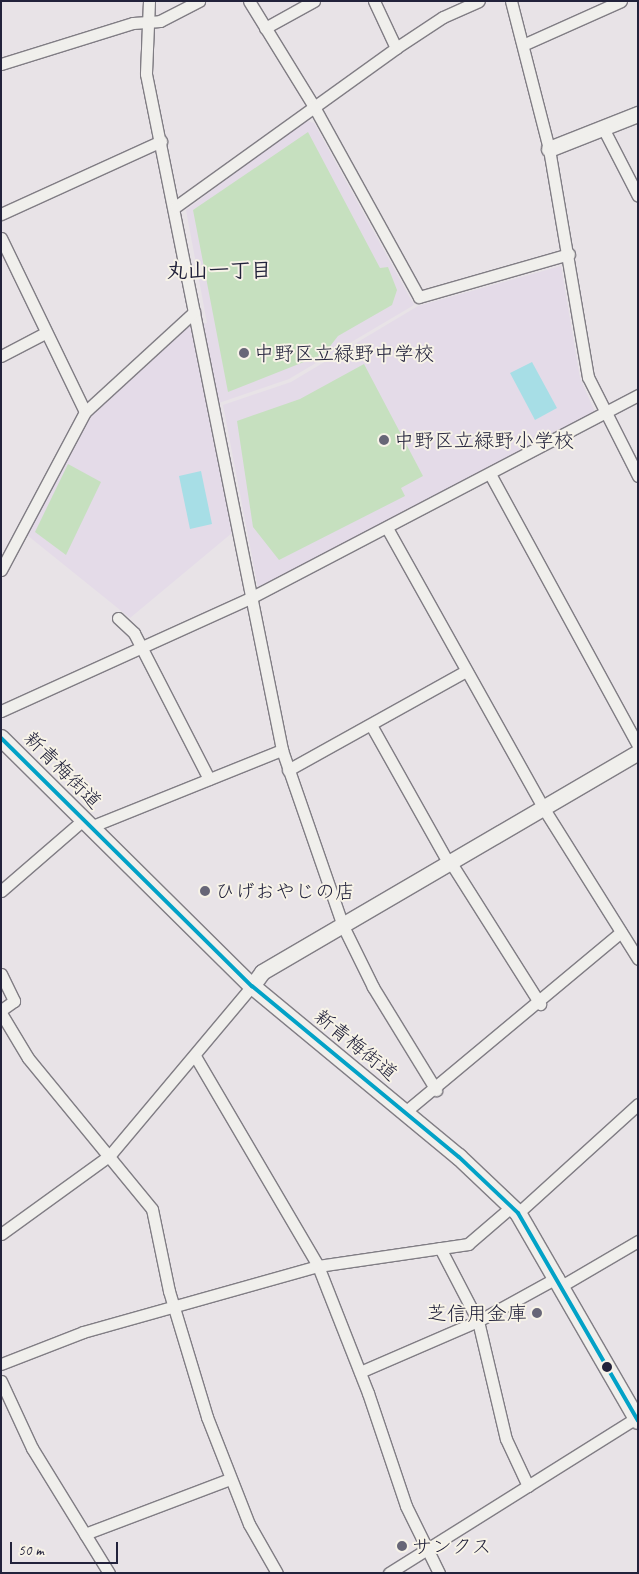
<!DOCTYPE html>
<html>
<head>
<meta charset="utf-8">
<style>
  body { margin:0 }
  #map { position:relative; width:639px; height:1574px; overflow:hidden; background:#e8e3e7; font-family:Caveat,"Klee One",sans-serif }
  div>[style] { position:absolute }
  .built>* { inset:0; background:#e4dbe8 }
  .green>* { inset:0; background:#c6e0bf }
  .water>* { inset:0; background:#a7dee6 }
  .roads { filter:drop-shadow(1px 0 #807d84) drop-shadow(-1px 0 #807d84) drop-shadow(0 1px #807d84) drop-shadow(0 -1px #807d84) }
  .minor>* { height:11px; margin:-5.5px; padding:0 5.5px; transform-origin:5.5px; border-radius:5.5px; background:#f0efec }
  .tertiary>* { height:15px; margin:-7.5px; padding:0 7.5px; transform-origin:7.5px; border-radius:7.5px; background:#f0efec }
  .secondary>* { height:16px; margin:-8px; padding:0 8px; transform-origin:8px; border-radius:8px; background:#f0efec }
  .bus-1>* { height:4px; margin:-2px; padding:0 2px; transform-origin:2px; border-radius:2px; background:#02a2c7 }
  .dots>* { width:14px; height:14px; translate:-50% -50%; box-sizing:border-box; border:2px solid #f7f3e8; border-radius:50% }
  span { translate:-50% -50%; white-space:nowrap; text-align:center; line-height:1.15; -webkit-text-stroke:4px #f7f3e8; paint-order:stroke }
  .poi-label { font-size:20px; color:#22223b }
  .left { translate:0 -50%; text-align:left }
  .right { translate:-100% -50%; text-align:right }
  .street-label { font-size:20px; color:#22223b }
  .neighbourhood-label { font-size:21px; color:#22223b; font-weight:700 }
  .frame { position:absolute; inset:0; border:2px solid #22223b; pointer-events:none }
  .scale { position:absolute; left:10px; top:1542px; width:108px; height:22px; box-sizing:border-box; border:2px solid #22223b; border-top:0; padding-left:6px; font-size:15px; line-height:18px; white-space:nowrap; color:#22223b; -webkit-text-stroke:4px #f7f3e8; paint-order:stroke }
</style>
</head>
<body>
<div id="map">
  <div class="built">
    <div style="clip-path:polygon(305px 120px,314px 123px,414px 305px,289px 379px,207px 407px,232px 533px,130px 618px,27px 535px,90px 413px,183px 327px,207px 323px,186px 210px)"></div>
    <div style="clip-path:polygon(561px 266px,580px 378px,595px 412px,258px 588px,223px 405px,291px 382px,418px 306px)"></div>
  </div>
  <div class="green">
    <div style="clip-path:polygon(308px 132px,380px 268px,388px 267px,397px 290px,392px 305px,338px 336px,324px 354px,228px 392px,193px 210px)"></div>
    <div style="clip-path:polygon(364px 364px,423px 476px,401px 488px,405px 496px,279px 560px,253px 527px,237px 421px,300px 399px)"></div>
    <div style="clip-path:polygon(68px 464px,101px 482px,66px 555px,35px 532px)"></div>
  </div>
  <div class="water">
    <div style="clip-path:polygon(532px 362px,557px 408px,535px 420px,510px 373px)"></div>
    <div style="clip-path:polygon(201px 471px,212px 524px,190px 529px,179px 476px)"></div>
  </div>
  <div class="roads">
    <div class="minor">
      <div style="left:149px;top:1px;width:73px;rotate:92.4deg"></div>
      <div style="left:146px;top:74px;width:690px;rotate:78.62deg"></div>
      <div style="left:282px;top:750px;width:186px;rotate:70.9deg"></div>
      <div style="left:343px;top:926px;width:68px;rotate:63.8deg"></div>
      <div style="left:373px;top:987px;width:121px;rotate:58.5deg"></div>
      <div style="left:249px;top:1px;width:122px;rotate:58.4deg"></div>
      <div style="left:313px;top:105px;width:219px;rotate:61.1deg"></div>
      <div style="left:419px;top:297px;width:156px;rotate:-16deg"></div>
      <div style="left:374px;top:1px;width:52px;rotate:64.9deg"></div>
      <div style="left:511px;top:1px;width:153px;rotate:75.6deg"></div>
      <div style="left:549px;top:149px;width:231px;rotate:80.3deg"></div>
      <div style="left:588px;top:377px;width:111px;rotate:63.2deg"></div>
      <div style="left:265px;top:28px;width:56px;rotate:-28.9deg"></div>
      <div style="left:525px;top:44px;width:105px;rotate:-24.1deg"></div>
      <div style="left:1px;top:64px;width:138px;rotate:-17.3deg"></div>
      <div style="left:133px;top:23px;width:27px;rotate:-4deg"></div>
      <div style="left:160px;top:21px;width:44px;rotate:-27.1deg"></div>
      <div style="left:603px;top:128px;width:76px;rotate:62.8deg"></div>
      <div style="left:175px;top:207px;width:272px;rotate:-35.7deg"></div>
      <div style="left:396px;top:48px;width:56px;rotate:-33.4deg"></div>
      <div style="left:443px;top:17px;width:39px;rotate:-24deg"></div>
      <div style="left:1px;top:214px;width:176px;rotate:-24.5deg"></div>
      <div style="left:1px;top:238px;width:193px;rotate:64.2deg"></div>
      <div style="left:1px;top:356px;width:50px;rotate:-27.6deg"></div>
      <div style="left:490px;top:474px;width:310px;rotate:61.4deg"></div>
      <div style="left:387px;top:528px;width:322px;rotate:60.8deg"></div>
      <div style="left:544px;top:809px;width:177px;rotate:57.9deg"></div>
      <div style="left:1px;top:570px;width:179px;rotate:-62deg"></div>
      <div style="left:85px;top:412px;width:148px;rotate:-42.5deg"></div>
      <div style="left:118px;top:618px;width:22px;rotate:43deg"></div>
      <div style="left:134px;top:633px;width:164px;rotate:62.8deg"></div>
      <div style="left:1px;top:711px;width:276px;rotate:-24.4deg"></div>
      <div style="left:252px;top:597px;width:436px;rotate:-27.6deg"></div>
      <div style="left:371px;top:725px;width:159px;rotate:60.7deg"></div>
      <div style="left:288px;top:770px;width:204px;rotate:-29.1deg"></div>
      <div style="left:90px;top:827px;width:207px;rotate:-21.9deg"></div>
      <div style="left:451px;top:863px;width:167px;rotate:57.7deg"></div>
      <div style="left:1px;top:891px;width:108px;rotate:-40.9deg"></div>
      <div style="left:1px;top:974px;width:30px;rotate:64deg"></div>
      <div style="left:14px;top:1001px;width:16px;rotate:145deg"></div>
      <div style="left:1px;top:1013px;width:52px;rotate:59deg"></div>
      <div style="left:28px;top:1058px;width:195px;rotate:50.6deg"></div>
      <div style="left:152px;top:1209px;width:84px;rotate:78.3deg"></div>
      <div style="left:169px;top:1291px;width:132px;rotate:73.2deg"></div>
      <div style="left:207px;top:1417px;width:115px;rotate:68.6deg"></div>
      <div style="left:249px;top:1524px;width:56px;rotate:60.3deg"></div>
      <div style="left:195px;top:1056px;width:243px;rotate:59.6deg"></div>
      <div style="left:318px;top:1266px;width:136px;rotate:68.5deg"></div>
      <div style="left:368px;top:1393px;width:119px;rotate:71.4deg"></div>
      <div style="left:406px;top:1506px;width:75px;rotate:63.8deg"></div>
      <div style="left:405px;top:1112px;width:281px;rotate:-39.8deg"></div>
      <div style="left:518px;top:1213px;width:162px;rotate:-42.2deg"></div>
      <div style="left:1px;top:1234px;width:135px;rotate:-35.9deg"></div>
      <div style="left:110px;top:1155px;width:221px;rotate:-50deg"></div>
      <div style="left:440px;top:1248px;width:82px;rotate:62.5deg"></div>
      <div style="left:478px;top:1321px;width:121px;rotate:76.7deg"></div>
      <div style="left:506px;top:1439px;width:52px;rotate:64.9deg"></div>
      <div style="left:563px;top:1285px;width:87px;rotate:-30.4deg"></div>
      <div style="left:1px;top:1364px;width:88px;rotate:-21.3deg"></div>
      <div style="left:83px;top:1332px;width:244px;rotate:-15.7deg"></div>
      <div style="left:318px;top:1266px;width:152px;rotate:-8.3deg"></div>
      <div style="left:468px;top:1244px;width:57px;rotate:-40.7deg"></div>
      <div style="left:360px;top:1372px;width:129px;rotate:-23.4deg"></div>
      <div style="left:478px;top:1321px;width:91px;rotate:-28.8deg"></div>
      <div style="left:1px;top:1381px;width:74px;rotate:65.2deg"></div>
      <div style="left:32px;top:1448px;width:147px;rotate:58.4deg"></div>
      <div style="left:85px;top:1534px;width:155px;rotate:-20.8deg"></div>
      <div style="left:389px;top:1573px;width:292px;rotate:-32.1deg"></div>
    </div>
    <div class="tertiary">
      <div style="left:549px;top:149px;width:96px;rotate:-21.5deg"></div>
      <div style="left:252px;top:986px;width:17px;rotate:-54deg"></div>
      <div style="left:262px;top:972px;width:436px;rotate:-30.3deg"></div>
    </div>
    <div class="secondary">
      <div style="left:1px;top:738px;width:353px;rotate:44.7deg"></div>
      <div style="left:252px;top:986px;width:268px;rotate:39.6deg"></div>
      <div style="left:459px;top:1157px;width:81px;rotate:43.5deg"></div>
      <div style="left:518px;top:1213px;width:240px;rotate:60deg"></div>
    </div>
  </div>
  <div class="bus-1">
    <div style="left:1px;top:738px;width:353px;rotate:44.7deg"></div>
    <div style="left:252px;top:986px;width:268px;rotate:39.6deg"></div>
    <div style="left:459px;top:1157px;width:81px;rotate:43.5deg"></div>
    <div style="left:518px;top:1213px;width:240px;rotate:60deg"></div>
  </div>
  <div class="dots">
    <div style="left:244px;top:353px;background:#676677"></div>
    <div style="left:384px;top:440px;background:#676677"></div>
    <div style="left:205px;top:891px;background:#676677"></div>
    <div style="left:537px;top:1313px;background:#676677"></div>
    <div style="left:607px;top:1367px;background:#22223b"></div>
    <div style="left:402px;top:1546px;background:#676677"></div>
  </div>
  <div class="poi-label">
    <span class="left" style="left:254px;top:353px">中野区立緑野中学校</span>
    <span class="left" style="left:394px;top:440px">中野区立緑野小学校</span>
    <span class="left" style="left:215px;top:891px">ひげおやじの店</span>
    <span class="right" style="left:527px;top:1313px">芝信用金庫</span>
    <span class="left" style="left:412px;top:1546px">サンクス</span>
  </div>
  <div class="street-label">
    <span style="left:63px;top:770px;rotate:45deg">新青梅街道</span>
    <span style="left:356px;top:1045px;rotate:39deg">新青梅街道</span>
  </div>
  <div class="neighbourhood-label">
    <span style="left:219px;top:270px">丸山一丁目</span>
  </div>
  <div class="frame"></div>
  <div class="scale">50 m</div>
</div>
</body>
</html>
